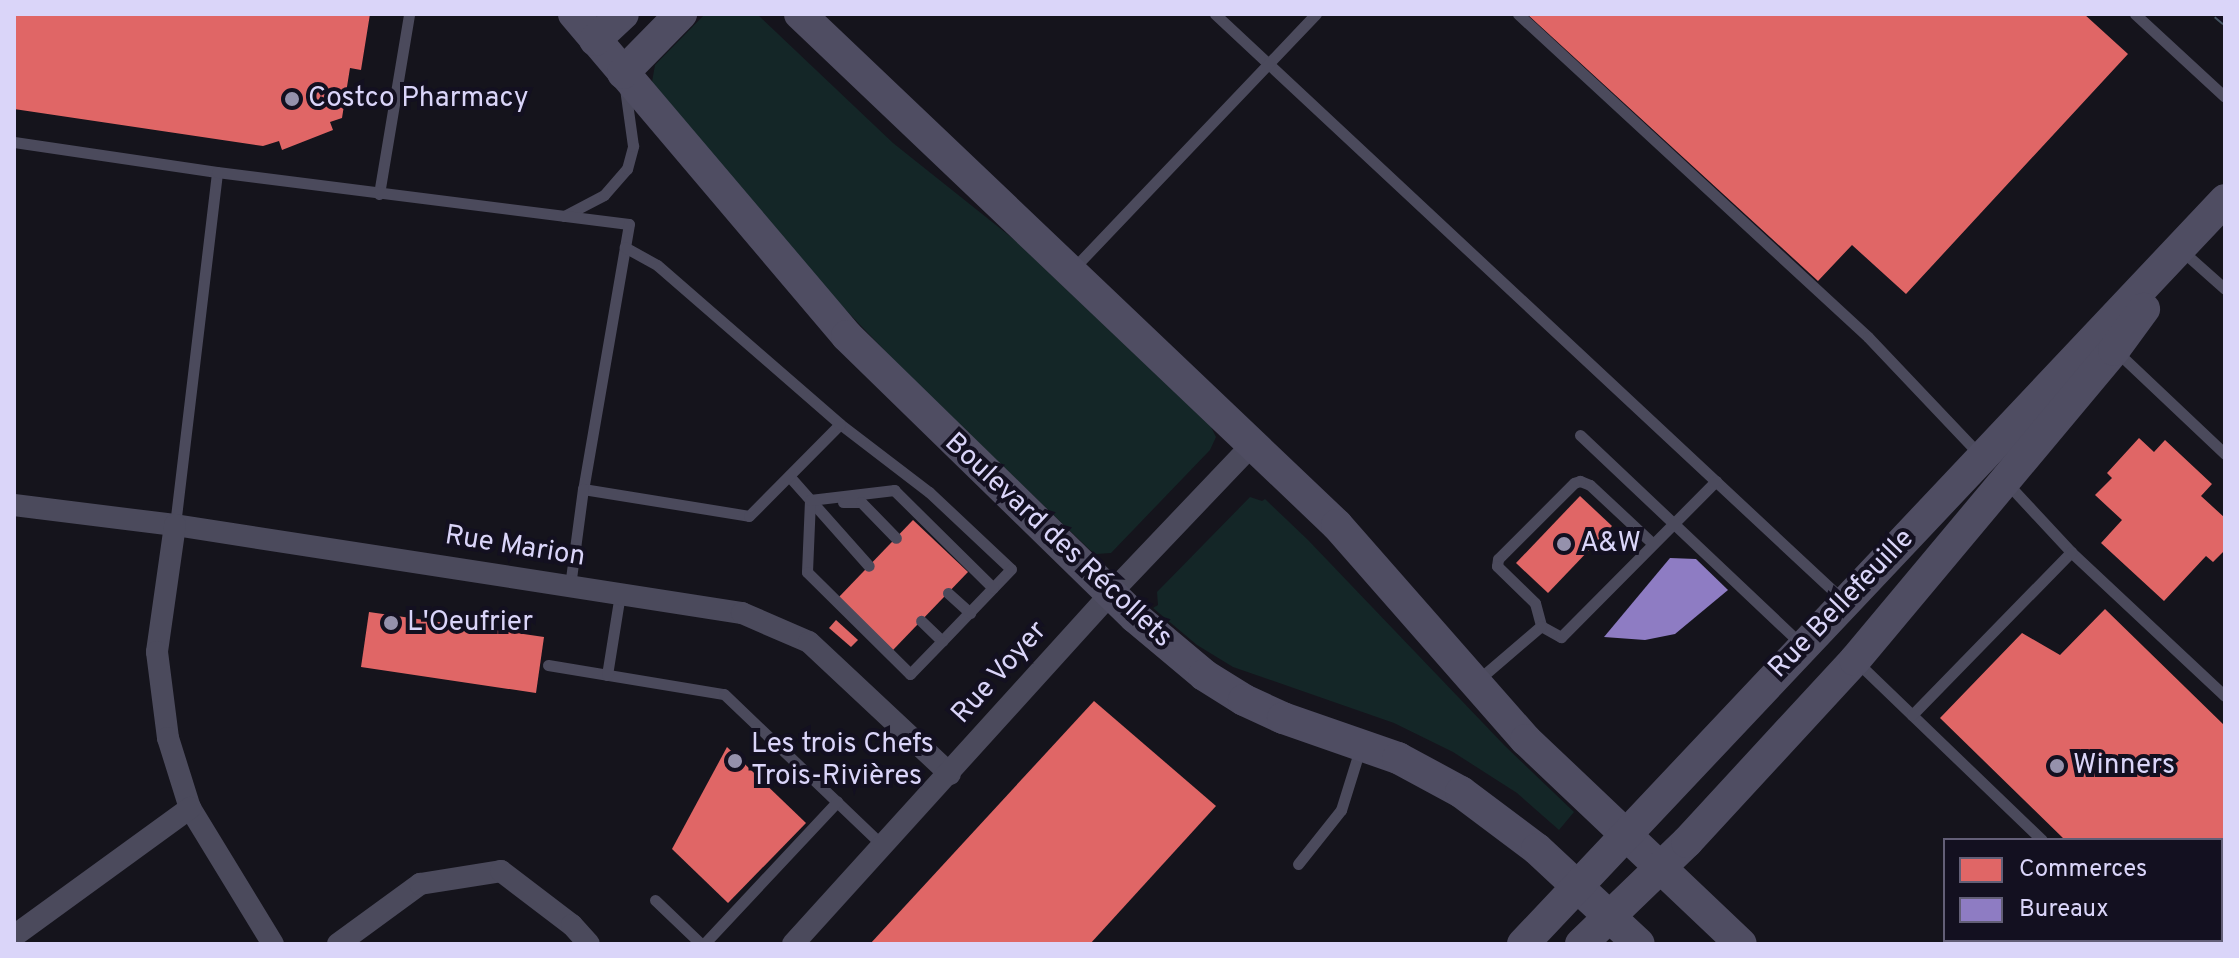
<!DOCTYPE html>
<html>
<head>
<meta charset="utf-8">
<style>
  body { margin:0 }
  #map { position:relative; width:2239px; height:958px; overflow:hidden; background:#15141c; font-family:Overpass,sans-serif }
  div>[style] { position:absolute }
  .green>* { inset:0; background:#142627 }
  .shops>* { inset:0; background:#e06666 }
  .offices>* { inset:0; background:#8e7cc3 }
  .lane>* { height:11px; margin:-5.5px; padding:0 5.5px; transform-origin:5.5px; border-radius:5.5px; background:#4b4a5c }
  .street>* { height:22px; margin:-11px; padding:0 11px; transform-origin:11px; border-radius:11px; background:#4b4a5c }
  .secondary>* { height:32px; margin:-16px; padding:0 16px; transform-origin:16px; border-radius:16px; background:#4f4d62 }
  .rail>* { height:9px; margin-top:-4.5px; transform-origin:0; background:repeating-linear-gradient(90deg,#131020 0 18px,#455563 0 36px); box-sizing:border-box; border-block:2px solid #455563 }
  .dots>* { width:22px; height:22px; translate:-50% -50%; box-sizing:border-box; border:4px solid #131020; border-radius:50% }
  span { translate:-50% -50%; white-space:nowrap; text-align:center; line-height:1.15; -webkit-text-stroke:8px #131020; paint-order:stroke }
  .poi-label { font-size:28px; color:#dad5f9 }
  .left { translate:0 -50%; text-align:left }
  .street-label { font-size:28px; color:#dad5f9 }
  .frame { position:absolute; inset:0; border:16px solid #dad5f9; pointer-events:none }
  .legend { position:absolute; left:1943px; top:838px; width:280px; height:104px; box-sizing:border-box; background:#131020; border:2px solid #635f77; margin:0; padding:10px 14px; list-style:none; font-size:24px; color:#dad5f9 }
  .legend li { display:flex; align-items:center; gap:16px; height:40px }
  .legend b { width:40px; border:2px solid #635f77 }
</style>
</head>
<body>
<div id="map">
  <div class="green">
    <div style="clip-path:polygon(705px 14px,757px 14px,893px 143px,1016px 241px,1211px 427px,1216px 437px,1210px 450px,1111px 553px,1096px 554px,1090px 550px,911px 378px,819px 282px,652px 82px,655px 65px)"></div>
    <div style="clip-path:polygon(1250px 497px,1262px 501px,1265px 499px,1308px 540px,1505px 746px,1574px 812px,1559px 830px,1517px 793px,1453px 752px,1394px 723px,1233px 667px,1197px 645px,1153px 608px,1158px 605px,1157px 592px)"></div>
  </div>
  <div class="shops">
    <div style="clip-path:polygon(14px 14px,370px 14px,361px 70px,350px 68px,342px 118px,330px 122px,333px 130px,282px 150px,279px 141px,263px 146px,14px 109px)"></div>
    <div style="clip-path:polygon(1527px 14px,2084px 14px,2128px 54px,1906px 294px,1852px 245px,1818px 281px)"></div>
    <div style="clip-path:polygon(2139px 438px,2154px 452px,2165px 440px,2212px 484px,2201px 496px,2225px 518px,2225px 550px,2213px 562px,2206px 556px,2164px 601px,2101px 543px,2122px 520px,2095px 495px,2112px 478px,2107px 473px)"></div>
    <div style="clip-path:polygon(1580px 496px,1612px 526px,1548px 593px,1516px 563px)"></div>
    <div style="clip-path:polygon(913px 520px,968px 572px,893px 650px,838px 598px)"></div>
    <div style="clip-path:polygon(2105px 609px,2225px 726px,2225px 944px,2172px 944px,2168px 940px,2221px 940px,2221px 840px,2065px 840px,1940px 718px,2022px 633px,2060px 655px)"></div>
    <div style="clip-path:polygon(369px 612px,544px 637px,536px 693px,361px 667px)"></div>
    <div style="clip-path:polygon(836px 620px,858px 640px,851px 647px,829px 628px)"></div>
    <div style="clip-path:polygon(1094px 701px,1216px 806px,1090px 944px,870px 944px)"></div>
    <div style="clip-path:polygon(727px 747px,806px 823px,728px 903px,672px 849px)"></div>
  </div>
  <div class="offices">
    <div style="clip-path:polygon(1670px 558px,1696px 559px,1728px 590px,1675px 634px,1645px 640px,1604px 637px)"></div>
  </div>
  <div class="lane">
    <div style="left:1215px;top:14px;width:859px;rotate:43.02deg"></div>
    <div style="left:1518px;top:14px;width:476px;rotate:42.7deg"></div>
    <div style="left:1868px;top:337px;width:163px;rotate:46.5deg"></div>
    <div style="left:2135px;top:14px;width:122px;rotate:42.7deg"></div>
    <div style="left:14px;top:142px;width:205px;rotate:8.4deg"></div>
    <div style="left:379px;top:194px;width:182px;rotate:-80.5deg"></div>
    <div style="left:564px;top:216px;width:45px;rotate:-27.7deg"></div>
    <div style="left:604px;top:195px;width:35px;rotate:-49deg"></div>
    <div style="left:627px;top:169px;width:24px;rotate:-75deg"></div>
    <div style="left:633px;top:146px;width:59px;rotate:-97.9deg"></div>
    <div style="left:2180px;top:249px;width:60px;rotate:41.6deg"></div>
    <div style="left:1072px;top:270px;width:354px;rotate:-46.4deg"></div>
    <div style="left:2115px;top:350px;width:151px;rotate:43.4deg"></div>
    <div style="left:840px;top:424px;width:112px;rotate:37.4deg"></div>
    <div style="left:929px;top:492px;width:112px;rotate:43.2deg"></div>
    <div style="left:1011px;top:569px;width:100px;rotate:133.8deg"></div>
    <div style="left:942px;top:641px;width:29px;rotate:-136deg"></div>
    <div style="left:1580px;top:435px;width:304px;rotate:43.4deg"></div>
    <div style="left:789px;top:476px;width:120px;rotate:48.4deg"></div>
    <div style="left:2006px;top:482px;width:96px;rotate:47.1deg"></div>
    <div style="left:2071px;top:552px;width:211px;rotate:43.1deg"></div>
    <div style="left:810px;top:500px;width:72px;rotate:92.4deg"></div>
    <div style="left:807px;top:572px;width:145px;rotate:44.7deg"></div>
    <div style="left:910px;top:674px;width:46px;rotate:-45.9deg"></div>
    <div style="left:810px;top:500px;width:85px;rotate:-6.8deg"></div>
    <div style="left:894px;top:490px;width:139px;rotate:44.7deg"></div>
    <div style="left:843px;top:502px;width:18px"></div>
    <div style="left:861px;top:502px;width:50px;rotate:45.8deg"></div>
    <div style="left:175px;top:525px;width:355px;rotate:-83.2deg"></div>
    <div style="left:217px;top:172px;width:415px;rotate:7.2deg"></div>
    <div style="left:629px;top:224px;width:269px;rotate:99.8deg"></div>
    <div style="left:583px;top:489px;width:168px;rotate:9.2deg"></div>
    <div style="left:749px;top:516px;width:129px;rotate:-45.3deg"></div>
    <div style="left:840px;top:424px;width:242px;rotate:-139deg"></div>
    <div style="left:657px;top:265px;width:37px;rotate:-151deg"></div>
    <div style="left:1652px;top:543px;width:85px;rotate:-136.9deg"></div>
    <div style="left:1590px;top:485px;width:11px;rotate:-158deg"></div>
    <div style="left:1580px;top:481px;width:6px;rotate:162deg"></div>
    <div style="left:1574px;top:483px;width:107px;rotate:135deg"></div>
    <div style="left:1498px;top:559px;width:7px;rotate:98deg"></div>
    <div style="left:1497px;top:566px;width:53px;rotate:44.2deg"></div>
    <div style="left:1535px;top:603px;width:24px;rotate:75deg"></div>
    <div style="left:1541px;top:626px;width:23px;rotate:29deg"></div>
    <div style="left:1561px;top:637px;width:220px;rotate:-45.2deg"></div>
    <div style="left:570px;top:586px;width:98px;rotate:-82.4deg"></div>
    <div style="left:948px;top:593px;width:30px;rotate:42deg"></div>
    <div style="left:1858px;top:663px;width:255px;rotate:43.9deg"></div>
    <div style="left:548px;top:665px;width:178px;rotate:9.4deg"></div>
    <div style="left:724px;top:694px;width:220px;rotate:43.7deg"></div>
    <div style="left:607px;top:675px;width:82px;rotate:-80.9deg"></div>
    <div style="left:1478px;top:680px;width:83px;rotate:-40.6deg"></div>
    <div style="left:1912px;top:715px;width:228px;rotate:-45.7deg"></div>
    <div style="left:1298px;top:864px;width:69px;rotate:-51.5deg"></div>
    <div style="left:1341px;top:810px;width:64px;rotate:-72.7deg"></div>
    <div style="left:655px;top:900px;width:64px;rotate:43.7deg"></div>
    <div style="left:2146px;top:940px;width:6px;rotate:45deg"></div>
    <div style="left:704px;top:944px;width:195px;rotate:-46.9deg"></div>
  </div>
  <div class="street">
    <div style="left:14px;top:505px;width:162px;rotate:7.1deg"></div>
    <div style="left:175px;top:525px;width:574px;rotate:8.82deg"></div>
    <div style="left:742px;top:613px;width:73px;rotate:23.4deg"></div>
    <div style="left:809px;top:642px;width:193px;rotate:43.1deg"></div>
    <div style="left:175px;top:525px;width:128px;rotate:98.1deg"></div>
    <div style="left:157px;top:652px;width:87px;rotate:82.7deg"></div>
    <div style="left:168px;top:738px;width:73px;rotate:72.6deg"></div>
    <div style="left:190px;top:808px;width:159px;rotate:58.6deg"></div>
    <div style="left:14px;top:936px;width:218px;rotate:-36deg"></div>
    <div style="left:338px;top:944px;width:102px;rotate:-36.2deg"></div>
    <div style="left:420px;top:884px;width:82px;rotate:-9.1deg"></div>
    <div style="left:501px;top:871px;width:89px;rotate:37.3deg"></div>
    <div style="left:572px;top:925px;width:25px;rotate:48deg"></div>
    <div style="left:793px;top:944px;width:472px;rotate:-47.8deg"></div>
    <div style="left:1110px;top:594px;width:207px;rotate:-46.4deg"></div>
  </div>
  <div class="secondary">
    <div style="left:574px;top:14px;width:422px;rotate:49.7deg"></div>
    <div style="left:847px;top:336px;width:402px;rotate:44.3deg"></div>
    <div style="left:1135px;top:617px;width:90px;rotate:40deg"></div>
    <div style="left:1204px;top:675px;width:47px;rotate:32deg"></div>
    <div style="left:1244px;top:700px;width:43px;rotate:24.8deg"></div>
    <div style="left:1283px;top:718px;width:122px;rotate:19.2deg"></div>
    <div style="left:1398px;top:758px;width:72px;rotate:28.4deg"></div>
    <div style="left:1461px;top:792px;width:95px;rotate:36.9deg"></div>
    <div style="left:1537px;top:849px;width:139px;rotate:43deg"></div>
    <div style="left:800px;top:14px;width:741px;rotate:43.58deg"></div>
    <div style="left:1337px;top:525px;width:286px;rotate:48.7deg"></div>
    <div style="left:1526px;top:740px;width:296px;rotate:43.5deg"></div>
    <div style="left:595px;top:40px;width:38px;rotate:-43deg"></div>
    <div style="left:623px;top:73px;width:83px;rotate:-45.5deg"></div>
    <div style="left:1523px;top:944px;width:1023px;rotate:-46.66deg"></div>
    <div style="left:1581px;top:944px;width:147px;rotate:-43.9deg"></div>
    <div style="left:1687px;top:842px;width:248px;rotate:-47.3deg"></div>
    <div style="left:1855px;top:660px;width:404px;rotate:-50.1deg"></div>
    <div style="left:2114px;top:350px;width:51px;rotate:-53.8deg"></div>
  </div>
  <div class="rail">
    <div style="left:2217px;top:14px;width:11px;rotate:41deg"></div>
  </div>
  <div class="dots">
    <div style="left:292px;top:99px;background:#9591ac"></div>
    <div style="left:1564px;top:544px;background:#9591ac"></div>
    <div style="left:391px;top:623px;background:#9591ac"></div>
    <div style="left:735px;top:761px;background:#9591ac"></div>
    <div style="left:2057px;top:766px;background:#9591ac"></div>
  </div>
  <div class="poi-label">
    <span class="left" style="left:308px;top:99px">Costco Pharmacy</span>
    <span class="left" style="left:1580px;top:544px">A&amp;W</span>
    <span class="left" style="left:407px;top:623px">L'Oeufrier</span>
    <span class="left" style="left:751px;top:761px">Les trois Chefs<br>Trois-Rivières</span>
    <span class="left" style="left:2073px;top:766px">Winners</span>
  </div>
  <div class="street-label">
    <span style="left:1058px;top:541px;rotate:43deg">Boulevard des Récollets</span>
    <span style="left:515px;top:547px;rotate:9deg">Rue Marion</span>
    <span style="left:1842px;top:604px;rotate:-46deg">Rue Bellefeuille</span>
    <span style="left:1000px;top:673px;rotate:-48deg">Rue Voyer</span>
  </div>
  <div class="frame"></div>
  <ul class="legend">
  <li><b style="height:22px;background:#e06666"></b>Commerces</li>
  <li><b style="height:22px;background:#8e7cc3"></b>Bureaux</li>
  </ul>
</div>
</body>
</html>
